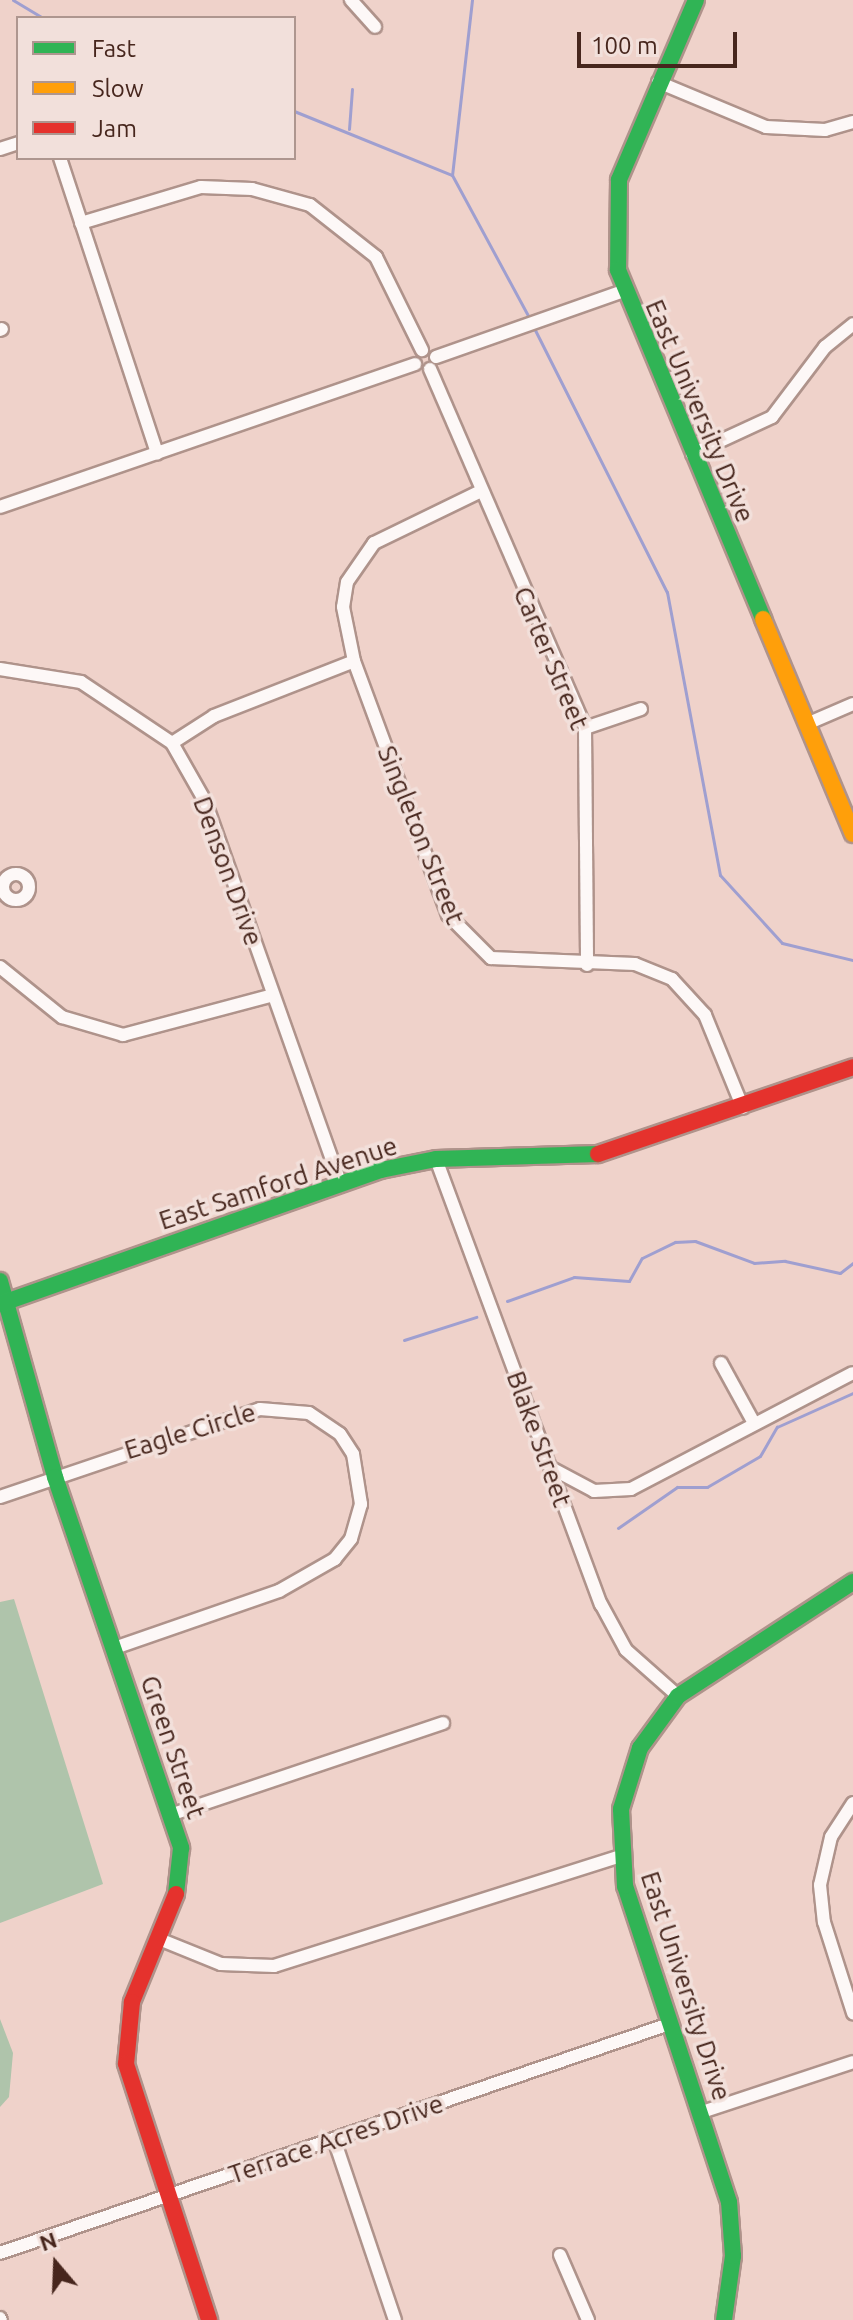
<!DOCTYPE html>
<html>
<head>
<meta charset="utf-8">
<style>
  body { margin:0 }
  #map { position:relative; width:853px; height:2320px; overflow:hidden; background:#efd2ca; font-family:Ubuntu,sans-serif }
  div>[style] { position:absolute }
  .green>* { inset:0; background:#afc4ab }
  .stream>* { height:3px; margin:-1.5px; padding:0 1.5px; transform-origin:1.5px; border-radius:1.5px; background:#9f9fd0 }
  .roads { filter:drop-shadow(2px 0 #af938b) drop-shadow(-2px 0 #af938b) drop-shadow(0 2px #af938b) drop-shadow(0 -2px #af938b) }
  .street>* { height:12px; margin:-6px; padding:0 6px; transform-origin:6px; border-radius:6px; background:#fdf8f7 }
  .street>.ring { margin:-6px; padding:0; box-sizing:content-box; background:none; border:12px solid #fdf8f7; border-radius:50% }
  .fast>* { height:16px; margin:-8px; padding:0 8px; transform-origin:8px; border-radius:8px; background:#30b455 }
  .slow>* { height:16px; margin:-8px; padding:0 8px; transform-origin:8px; border-radius:8px; background:#ff9f0a }
  .jam>* { height:16px; margin:-8px; padding:0 8px; transform-origin:8px; border-radius:8px; background:#e5322d }
  span { translate:-50% -50%; white-space:nowrap; text-align:center; line-height:1.15; -webkit-text-stroke:7px #f2e0db; paint-order:stroke }
  .street-label { font-size:26px; color:#47261d }
  .legend { position:absolute; left:16px; top:16px; width:280px; height:144px; box-sizing:border-box; background:#f2e0db; border:2px solid #ae968f; margin:0; padding:10px 14px; list-style:none; font-size:24px; color:#47261d }
  .legend li { display:flex; align-items:center; gap:16px; height:40px }
  .legend b { width:40px; border:2px solid #ae968f }
  .north { position:absolute; left:16px; top:2224px; width:80px; height:80px; -webkit-text-stroke:6px #f2e0db; paint-order:stroke; rotate:341deg; font-size:22px; font-weight:700; line-height:32px; text-align:center; color:#47261d }
  .north::after { content:''; display:block; margin:auto; width:28px; height:36px; background:#47261d; clip-path:polygon(50% 0,100% 100%,50% 72%,0 100%) }
  .scale { position:absolute; left:577px; top:32px; width:160px; height:36px; box-sizing:border-box; border:4px solid #47261d; border-top:0; padding-left:10px; font-size:24px; line-height:28px; white-space:nowrap; color:#47261d; -webkit-text-stroke:6px #f2e0db; paint-order:stroke }
</style>
</head>
<body>
<div id="map">
  <div class="green">
    <div style="clip-path:polygon(14px 1599px,103px 1884px,0 1923px,0 1602px)"></div>
    <div style="clip-path:polygon(0 2019px,13px 2053px,9px 2097px,0 2107px)"></div>
  </div>
  <div class="stream">
    <div style="left:13px;top:0;width:35px;rotate:31deg"></div>
    <div style="left:472px;top:0;width:176px;rotate:96.5deg"></div>
    <div style="left:452px;top:175px;width:164px;rotate:61.6deg"></div>
    <div style="left:57px;top:18px;width:19px"></div>
    <div style="left:294px;top:111px;width:170px;rotate:22.1deg"></div>
    <div style="left:349px;top:129px;width:40px;rotate:-85.7deg"></div>
    <div style="left:533px;top:326px;width:298px;rotate:63.3deg"></div>
    <div style="left:667px;top:592px;width:288px;rotate:79.4deg"></div>
    <div style="left:720px;top:875px;width:92px;rotate:47.6deg"></div>
    <div style="left:782px;top:943px;width:73px;rotate:13.5deg"></div>
    <div style="left:507px;top:1301px;width:71px;rotate:-19.7deg"></div>
    <div style="left:574px;top:1277px;width:55px;rotate:4.2deg"></div>
    <div style="left:629px;top:1281px;width:26px;rotate:-61deg"></div>
    <div style="left:642px;top:1258px;width:37px;rotate:-26deg"></div>
    <div style="left:675px;top:1242px;width:20px;rotate:-3deg"></div>
    <div style="left:695px;top:1241px;width:63px;rotate:20.4deg"></div>
    <div style="left:754px;top:1263px;width:31px;rotate:-4deg"></div>
    <div style="left:785px;top:1261px;width:56px;rotate:12.3deg"></div>
    <div style="left:840px;top:1273px;width:16px;rotate:-38deg"></div>
    <div style="left:404px;top:1340px;width:76px;rotate:-17.7deg"></div>
    <div style="left:618px;top:1528px;width:72px;rotate:-34.8deg"></div>
    <div style="left:677px;top:1487px;width:30px"></div>
    <div style="left:707px;top:1487px;width:61px;rotate:-30.3deg"></div>
    <div style="left:760px;top:1456px;width:34px;rotate:-60deg"></div>
    <div style="left:777px;top:1427px;width:83px;rotate:-24.1deg"></div>
  </div>
  <div class="roads">
    <div class="street">
      <div style="left:351px;top:0;width:36px;rotate:48deg"></div>
      <div style="left:658px;top:82px;width:117px;rotate:22.6deg"></div>
      <div style="left:766px;top:127px;width:59px;rotate:2.9deg"></div>
      <div style="left:825px;top:130px;width:29px;rotate:-16deg"></div>
      <div style="left:0;top:149px;width:19px;rotate:-18deg"></div>
      <div style="left:60px;top:158px;width:311px;rotate:71.8deg"></div>
      <div style="left:81px;top:223px;width:125px;rotate:-16.7deg"></div>
      <div style="left:201px;top:187px;width:51px;rotate:2.2deg"></div>
      <div style="left:252px;top:189px;width:60px;rotate:15.4deg"></div>
      <div style="left:310px;top:205px;width:84px;rotate:38.2deg"></div>
      <div style="left:376px;top:257px;width:104px;rotate:63.7deg"></div>
      <div style="left:0;top:330px;width:2px;rotate:-27deg"></div>
      <div style="left:436px;top:357px;width:198px;rotate:-19.4deg"></div>
      <div style="left:430px;top:369px;width:391px;rotate:66.6deg"></div>
      <div style="left:585px;top:728px;width:237px;rotate:89.5deg"></div>
      <div style="left:692px;top:454px;width:88px;rotate:-24.8deg"></div>
      <div style="left:772px;top:417px;width:88px;rotate:-52.9deg"></div>
      <div style="left:825px;top:347px;width:36px;rotate:-39deg"></div>
      <div style="left:479px;top:492px;width:117px;rotate:154.1deg"></div>
      <div style="left:374px;top:543px;width:47px;rotate:124.7deg"></div>
      <div style="left:347px;top:582px;width:25px;rotate:99deg"></div>
      <div style="left:343px;top:607px;width:55px;rotate:78.5deg"></div>
      <div style="left:354px;top:661px;width:271px;rotate:69.7deg"></div>
      <div style="left:448px;top:915px;width:61px;rotate:45deg"></div>
      <div style="left:491px;top:958px;width:144px;rotate:2.4deg"></div>
      <div style="left:635px;top:964px;width:40px;rotate:22deg"></div>
      <div style="left:672px;top:979px;width:49px;rotate:47.5deg"></div>
      <div style="left:705px;top:1015px;width:100px;rotate:67.8deg"></div>
      <div style="left:0;top:507px;width:439px;rotate:-19deg"></div>
      <div style="left:0;top:669px;width:82px;rotate:9.1deg"></div>
      <div style="left:81px;top:682px;width:110px;rotate:33.8deg"></div>
      <div style="left:172px;top:743px;width:67px;rotate:60.4deg"></div>
      <div style="left:205px;top:801px;width:405px;rotate:70.5deg"></div>
      <div style="left:809px;top:723px;width:48px;rotate:-23.4deg"></div>
      <div style="left:585px;top:728px;width:59px;rotate:-18.7deg"></div>
      <div style="left:172px;top:743px;width:50px;rotate:-32.7deg"></div>
      <div style="left:214px;top:716px;width:150px;rotate:-21.4deg"></div>
      <div class="ring" style="left:3px;top:874px;width:14px;height:14px"></div>
      <div style="left:0;top:967px;width:80px;rotate:38.9deg"></div>
      <div style="left:62px;top:1017px;width:64px;rotate:16.4deg"></div>
      <div style="left:123px;top:1035px;width:155px;rotate:-14.9deg"></div>
      <div style="left:436px;top:1159px;width:475px;rotate:69.7deg"></div>
      <div style="left:601px;top:1604px;width:52px;rotate:61.5deg"></div>
      <div style="left:626px;top:1650px;width:69px;rotate:41.5deg"></div>
      <div style="left:721px;top:1363px;width:68px;rotate:61.2deg"></div>
      <div style="left:551px;top:1468px;width:49px;rotate:28.1deg"></div>
      <div style="left:594px;top:1491px;width:37px;rotate:-3deg"></div>
      <div style="left:631px;top:1489px;width:250px;rotate:-27.6deg"></div>
      <div style="left:0;top:1497px;width:274px;rotate:-18.7deg"></div>
      <div style="left:260px;top:1409px;width:49px;rotate:4.7deg"></div>
      <div style="left:309px;top:1413px;width:37px;rotate:34deg"></div>
      <div style="left:340px;top:1434px;width:24px;rotate:57deg"></div>
      <div style="left:353px;top:1454px;width:51px;rotate:80.9deg"></div>
      <div style="left:361px;top:1504px;width:36px;rotate:106deg"></div>
      <div style="left:351px;top:1539px;width:26px;rotate:129deg"></div>
      <div style="left:335px;top:1559px;width:64px;rotate:150.3deg"></div>
      <div style="left:279px;top:1591px;width:175px;rotate:160.9deg"></div>
      <div style="left:853px;top:1803px;width:40px;rotate:122.9deg"></div>
      <div style="left:831px;top:1837px;width:49px;rotate:102.9deg"></div>
      <div style="left:820px;top:1885px;width:37px;rotate:84deg"></div>
      <div style="left:824px;top:1922px;width:96px;rotate:72.3deg"></div>
      <div style="left:173px;top:1814px;width:285px;rotate:-18.6deg"></div>
      <div style="left:159px;top:1939px;width:67px;rotate:22deg"></div>
      <div style="left:221px;top:1964px;width:53px;rotate:2.2deg"></div>
      <div style="left:274px;top:1966px;width:363px;rotate:-17.6deg"></div>
      <div style="left:702px;top:2112px;width:159px;rotate:-18.3deg"></div>
      <div style="left:334px;top:2139px;width:191px;rotate:71.4deg"></div>
      <div style="left:0;top:2253px;width:710px;rotate:-18.89deg"></div>
      <div style="left:560px;top:2255px;width:71px;rotate:66.7deg"></div>
      <div style="left:0;top:2318px;width:2px;rotate:63deg"></div>
    </div>
    <div class="fast">
      <div style="left:696px;top:0;width:196px;rotate:113.2deg"></div>
      <div style="left:619px;top:180px;width:90px;rotate:90.6deg"></div>
      <div style="left:618px;top:270px;width:378px;rotate:67.4deg"></div>
      <div style="left:0;top:1281px;width:204px;rotate:74.3deg"></div>
      <div style="left:55px;top:1477px;width:392px;rotate:71.2deg"></div>
      <div style="left:181px;top:1848px;width:46px;rotate:96.2deg"></div>
      <div style="left:0;top:1304px;width:404px;rotate:-19.4deg"></div>
      <div style="left:381px;top:1170px;width:56px;rotate:-11.3deg"></div>
      <div style="left:436px;top:1159px;width:162px;rotate:-1.8deg"></div>
      <div style="left:724px;top:2320px;width:65px;rotate:-82deg"></div>
      <div style="left:733px;top:2256px;width:54px;rotate:-94.2deg"></div>
      <div style="left:729px;top:2202px;width:333px;rotate:-108.2deg"></div>
      <div style="left:625px;top:1886px;width:77px;rotate:-93deg"></div>
      <div style="left:621px;top:1809px;width:64px;rotate:-72.7deg"></div>
      <div style="left:640px;top:1748px;width:64px;rotate:-53.8deg"></div>
      <div style="left:678px;top:1696px;width:209px;rotate:-33.1deg"></div>
    </div>
    <div class="slow">
      <div style="left:763px;top:619px;width:233px;rotate:67.3deg"></div>
    </div>
    <div class="jam">
      <div style="left:598px;top:1154px;width:269px;rotate:-18.8deg"></div>
      <div style="left:176px;top:1894px;width:117px;rotate:112.2deg"></div>
      <div style="left:132px;top:2002px;width:62px;rotate:95.5deg"></div>
      <div style="left:126px;top:2064px;width:269px;rotate:72deg"></div>
    </div>
  </div>
  <div class="street-label">
    <span style="left:700px;top:411px;rotate:67deg">East University Drive</span>
    <span style="left:551px;top:658px;rotate:67deg">Carter Street</span>
    <span style="left:421px;top:835px;rotate:68deg">Singleton Street</span>
    <span style="left:228px;top:871px;rotate:70deg">Denson Drive</span>
    <span style="left:278px;top:1183px;rotate:-18deg">East Samford Avenue</span>
    <span style="left:190px;top:1431px;rotate:-17deg">Eagle Circle</span>
    <span style="left:539px;top:1439px;rotate:70deg">Blake Street</span>
    <span style="left:173px;top:1747px;rotate:71deg">Green Street</span>
    <span style="left:686px;top:1986px;rotate:72deg">East University Drive</span>
    <span style="left:336px;top:2139px;rotate:-19deg">Terrace Acres Drive</span>
  </div>
  <ul class="legend">
  <li><b style="height:10px;background:#30b455"></b>Fast</li>
  <li><b style="height:10px;background:#ff9f0a"></b>Slow</li>
  <li><b style="height:10px;background:#e5322d"></b>Jam</li>
  </ul>
  <div class="north">N</div>
  <div class="scale">100 m</div>
</div>
</body>
</html>
